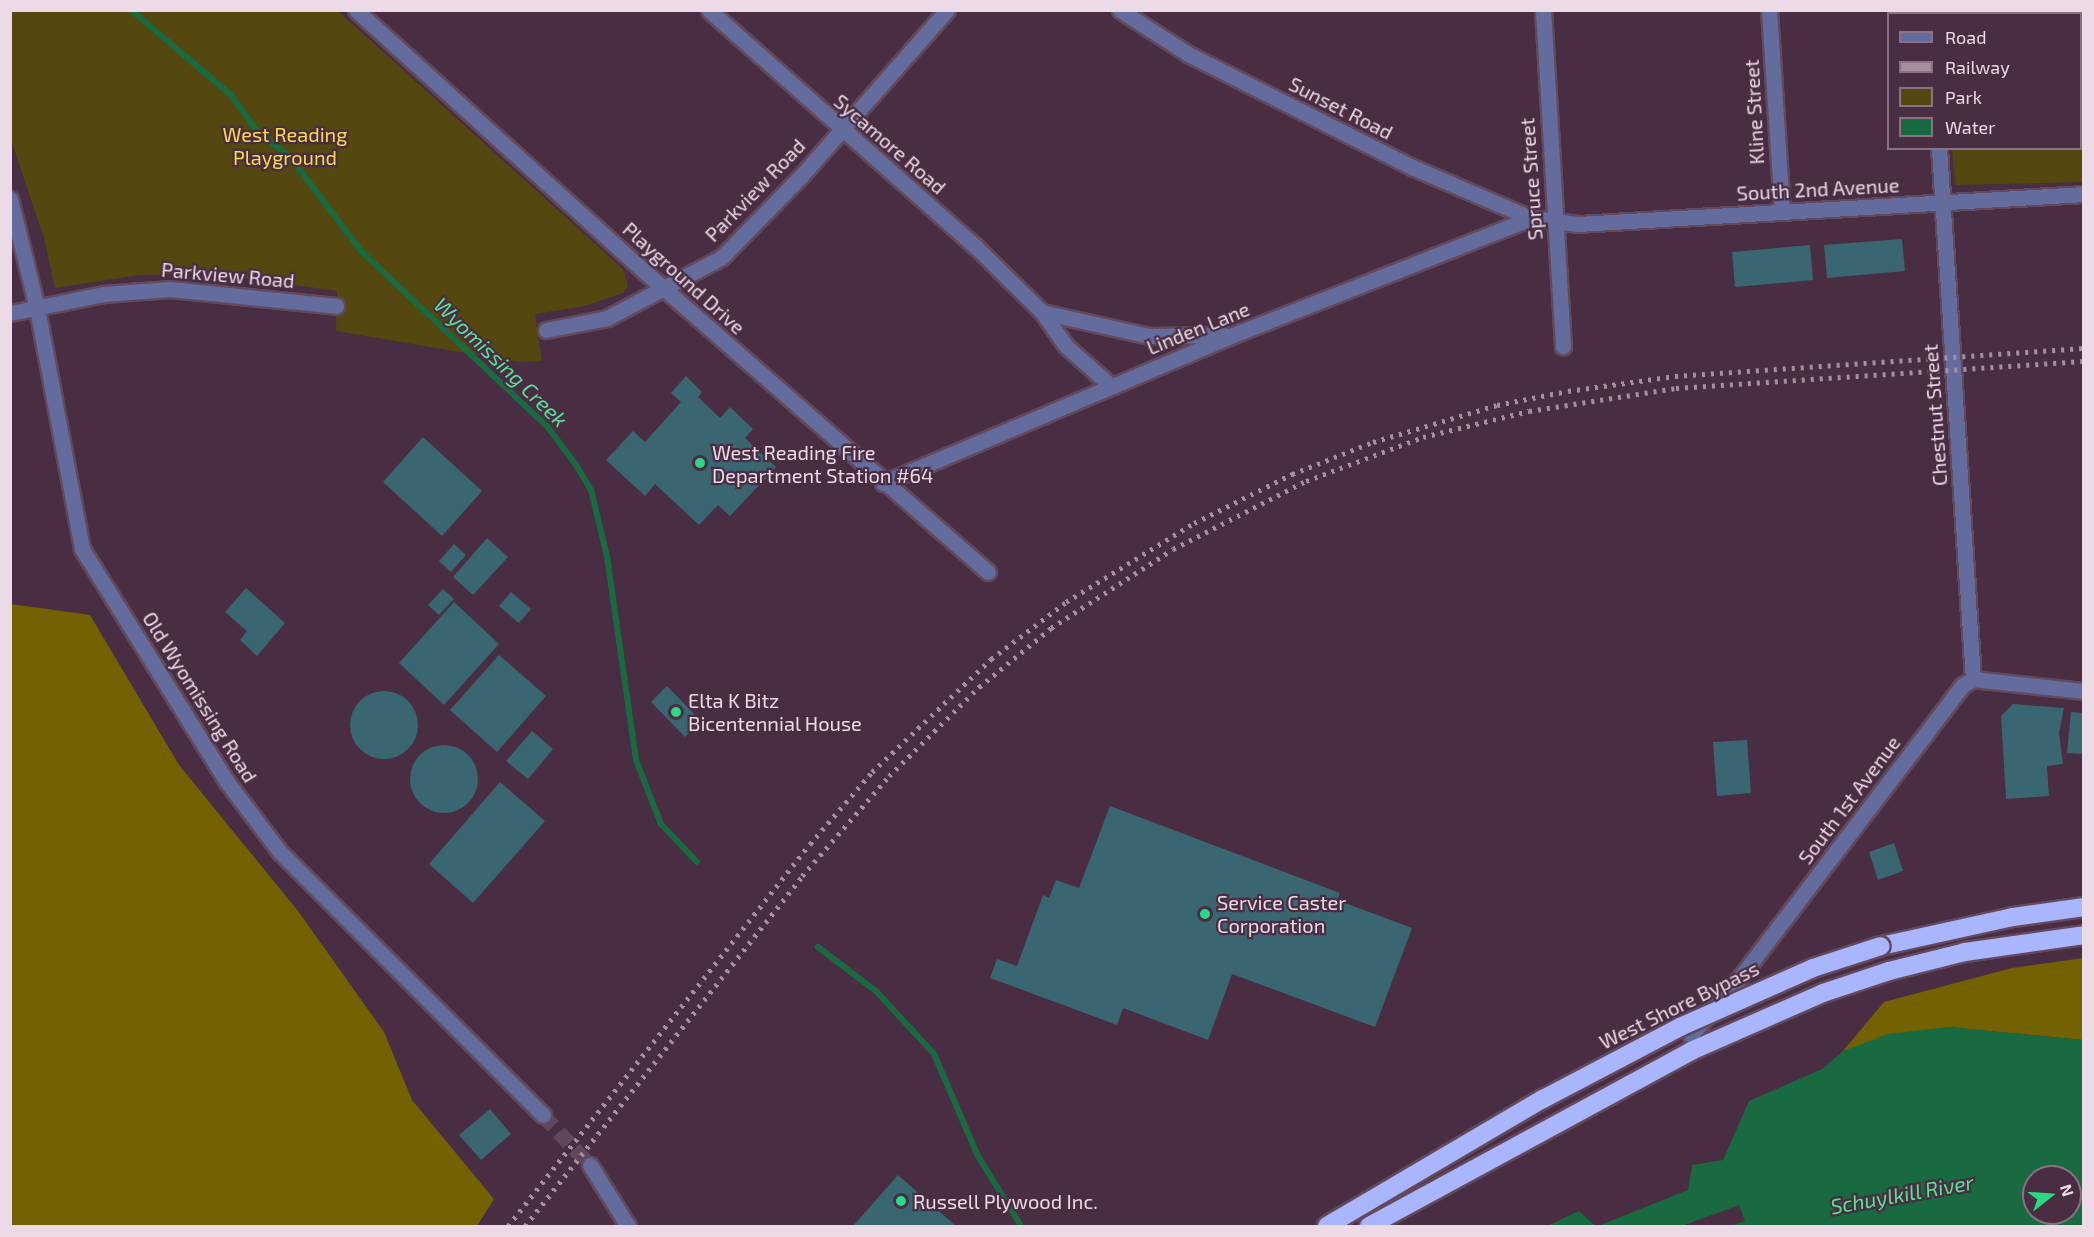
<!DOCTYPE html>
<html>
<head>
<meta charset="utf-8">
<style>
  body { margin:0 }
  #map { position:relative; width:2094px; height:1237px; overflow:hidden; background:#492d42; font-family:"Exo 2",sans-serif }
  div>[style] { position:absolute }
  .green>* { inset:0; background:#544710 }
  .forest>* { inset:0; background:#746202 }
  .water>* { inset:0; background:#196a40 }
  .stream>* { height:6px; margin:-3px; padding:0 3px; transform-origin:3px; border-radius:3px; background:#196a40 }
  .building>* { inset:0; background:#3a6671 }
  .round { border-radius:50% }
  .minor-tunnel>* { height:15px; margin-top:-7.5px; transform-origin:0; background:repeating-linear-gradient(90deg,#61475b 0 15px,transparent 0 23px) }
  .roads { filter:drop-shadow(2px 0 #63495c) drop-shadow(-2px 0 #63495c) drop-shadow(0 2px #63495c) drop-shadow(0 -2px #63495c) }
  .minor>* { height:15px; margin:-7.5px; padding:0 7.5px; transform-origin:7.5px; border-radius:7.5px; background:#636c9c }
  .tertiary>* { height:15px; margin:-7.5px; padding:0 7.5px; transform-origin:7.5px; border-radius:7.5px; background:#636c9c }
  .motorway>* { height:18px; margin:-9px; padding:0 9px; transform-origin:9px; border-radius:9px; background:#a9b6fd }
  .rail>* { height:4.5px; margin-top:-2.25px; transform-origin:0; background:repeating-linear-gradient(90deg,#a690a0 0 3px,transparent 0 9px) }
  .bridges { filter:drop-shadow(2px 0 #63495c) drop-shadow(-2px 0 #63495c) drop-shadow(0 2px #63495c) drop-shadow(0 -2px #63495c) }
  .motorway-bridge>* { height:18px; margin:-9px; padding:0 9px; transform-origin:9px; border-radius:9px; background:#a9b6fd }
  .dots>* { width:16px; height:16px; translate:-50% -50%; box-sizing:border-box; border:3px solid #492d42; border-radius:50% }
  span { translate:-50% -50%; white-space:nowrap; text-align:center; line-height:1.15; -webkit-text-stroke:4.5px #492d42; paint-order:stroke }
  .street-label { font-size:20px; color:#ecdae7 }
  .park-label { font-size:20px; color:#fcdb4b }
  .poi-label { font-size:20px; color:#ecdae7 }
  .left { translate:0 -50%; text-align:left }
  .water-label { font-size:21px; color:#5ae196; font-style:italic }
  .frame { position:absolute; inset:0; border:12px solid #ecdae7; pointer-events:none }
  .legend { position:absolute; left:1887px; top:12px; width:195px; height:138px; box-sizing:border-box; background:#492d42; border:2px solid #8a7284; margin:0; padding:8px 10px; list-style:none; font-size:18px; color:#ecdae7 }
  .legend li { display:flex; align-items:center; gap:12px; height:30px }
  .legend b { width:30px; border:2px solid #8a7284 }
  .north { position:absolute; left:2022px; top:1165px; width:60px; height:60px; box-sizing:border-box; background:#492d42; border:2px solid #8a7284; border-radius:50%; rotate:73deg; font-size:16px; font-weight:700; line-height:24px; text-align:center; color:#ecdae7 }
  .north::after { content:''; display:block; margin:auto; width:21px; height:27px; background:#2bd884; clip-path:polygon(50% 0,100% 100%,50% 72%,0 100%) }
</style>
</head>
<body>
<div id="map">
  <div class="green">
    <div style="clip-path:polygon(11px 11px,338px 11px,623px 269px,628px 286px,623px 293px,585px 306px,535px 314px,542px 361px,519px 362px,336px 331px,337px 291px,216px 274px,140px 275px,55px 288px,44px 238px,11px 140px)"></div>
    <div style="clip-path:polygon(2081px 44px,2083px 44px,2083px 182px,1955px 185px,1952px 149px,2080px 148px)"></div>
  </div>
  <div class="forest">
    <div style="clip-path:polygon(11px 604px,90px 615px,179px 765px,298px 911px,384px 1032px,412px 1100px,494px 1199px,477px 1226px,11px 1226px)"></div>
    <div style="clip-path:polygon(2083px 958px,2083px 1040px,1948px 1027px,1843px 1051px,1884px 1002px,2012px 968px)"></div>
  </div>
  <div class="water">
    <div style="clip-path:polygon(evenodd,1948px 1027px,2083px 1040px,2083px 1226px,1731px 1226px,1745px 1221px,1739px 1205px,1682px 1226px,1598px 1226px,1688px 1190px,1692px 1165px,1723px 1160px,1749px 1101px,1822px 1069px,1843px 1051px,1888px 1034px,1948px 1027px,2034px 1177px,2070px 1177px,2070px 1213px,2034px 1213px,2034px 1177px)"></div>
    <div style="clip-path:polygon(1579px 1211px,1595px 1226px,1547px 1226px)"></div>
  </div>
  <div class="stream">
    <div style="left:131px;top:10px;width:131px;rotate:40.4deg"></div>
    <div style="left:231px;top:95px;width:44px;rotate:54.2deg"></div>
    <div style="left:257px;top:131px;width:42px;rotate:38.2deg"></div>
    <div style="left:290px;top:157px;width:118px;rotate:52.9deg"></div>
    <div style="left:361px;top:251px;width:255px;rotate:43.3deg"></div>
    <div style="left:547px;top:426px;width:49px;rotate:53.4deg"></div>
    <div style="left:576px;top:465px;width:29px;rotate:59deg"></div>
    <div style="left:591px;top:490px;width:68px;rotate:76.4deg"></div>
    <div style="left:607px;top:556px;width:206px;rotate:81.9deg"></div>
    <div style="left:636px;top:760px;width:69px;rotate:68.7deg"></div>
    <div style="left:661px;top:824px;width:52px;rotate:46.5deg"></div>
    <div style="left:818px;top:947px;width:74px;rotate:37.3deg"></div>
    <div style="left:877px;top:992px;width:84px;rotate:47.4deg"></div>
    <div style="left:934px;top:1054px;width:111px;rotate:66.7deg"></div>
    <div style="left:978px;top:1156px;width:82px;rotate:58.4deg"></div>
  </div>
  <div class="building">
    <div style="clip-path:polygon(1902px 239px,1905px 271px,1827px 278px,1824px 245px)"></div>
    <div style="clip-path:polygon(1810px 245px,1813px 280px,1735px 287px,1732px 252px)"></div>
    <div style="clip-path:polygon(686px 376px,702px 392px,698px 397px,720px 418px,730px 407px,753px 429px,745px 438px,776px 467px,730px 516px,718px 505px,699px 525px,655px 484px,645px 496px,606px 460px,633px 431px,645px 442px,681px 402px,671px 393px)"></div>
    <div style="clip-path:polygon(423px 437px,482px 491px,442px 536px,383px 482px)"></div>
    <div style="clip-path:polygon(487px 538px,508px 557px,473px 595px,453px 577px)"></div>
    <div style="clip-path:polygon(454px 544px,466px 555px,451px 572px,439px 561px)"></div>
    <div style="clip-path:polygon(246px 588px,285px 623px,257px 656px,240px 640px,247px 631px,225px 612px)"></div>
    <div style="clip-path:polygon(443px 589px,454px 599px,439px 615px,428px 605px)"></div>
    <div style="clip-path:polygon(511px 592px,531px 609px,519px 623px,499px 606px)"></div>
    <div style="clip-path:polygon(454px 602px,499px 644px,444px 705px,399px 663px)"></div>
    <div style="clip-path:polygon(499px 655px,546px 696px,497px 752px,450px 710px)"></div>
    <div style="clip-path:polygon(667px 686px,701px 721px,685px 737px,651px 702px)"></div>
    <div class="round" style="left:350px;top:691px;width:68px;height:68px"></div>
    <div style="clip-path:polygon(2013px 704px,2064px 708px,2059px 733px,2063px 764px,2047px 766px,2049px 796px,2006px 799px,2001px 716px)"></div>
    <div style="clip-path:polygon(2071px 712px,2084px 713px,2084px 754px,2067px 753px)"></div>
    <div style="clip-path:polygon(532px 731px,553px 749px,528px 779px,506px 761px)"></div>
    <div style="clip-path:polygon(1747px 740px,1751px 793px,1717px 796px,1713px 742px)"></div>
    <div class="round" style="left:410px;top:745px;width:68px;height:68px"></div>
    <div style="clip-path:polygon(500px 782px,545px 821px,473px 903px,429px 864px)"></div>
    <div style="clip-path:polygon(1110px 806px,1340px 893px,1337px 900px,1412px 928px,1375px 1027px,1232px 974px,1208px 1040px,1123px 1008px,1117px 1025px,990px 978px,997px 959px,1017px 966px,1043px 895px,1049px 898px,1056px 880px,1079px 888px)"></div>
    <div style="clip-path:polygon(1894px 843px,1903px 871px,1878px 880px,1869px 852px)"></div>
    <div style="clip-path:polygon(490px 1109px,511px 1134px,481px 1160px,459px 1135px)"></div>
    <div style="clip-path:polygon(898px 1175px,956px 1226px,853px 1226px)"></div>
  </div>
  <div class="minor-tunnel">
    <div style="left:543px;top:1115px;width:69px;rotate:46.8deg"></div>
  </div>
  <div class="roads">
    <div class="minor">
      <div style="left:356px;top:10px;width:389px;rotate:42.2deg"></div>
      <div style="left:644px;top:271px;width:457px;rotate:41.2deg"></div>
      <div style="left:709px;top:10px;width:356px;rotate:41.6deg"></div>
      <div style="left:975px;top:246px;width:94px;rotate:44.6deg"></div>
      <div style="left:1042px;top:312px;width:42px;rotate:54.8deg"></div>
      <div style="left:1066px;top:346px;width:60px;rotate:41.6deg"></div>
      <div style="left:1543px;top:10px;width:337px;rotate:86.6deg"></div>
      <div style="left:1769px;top:10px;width:202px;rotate:86.3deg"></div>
      <div style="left:1930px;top:10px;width:4px;rotate:90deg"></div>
      <div style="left:2075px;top:10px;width:4px;rotate:90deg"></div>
      <div style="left:2080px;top:33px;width:4px"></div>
      <div style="left:1939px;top:148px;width:532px;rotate:86.34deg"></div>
      <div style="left:10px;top:199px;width:112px;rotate:76.1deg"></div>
      <div style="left:37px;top:308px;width:245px;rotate:79.4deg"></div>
      <div style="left:82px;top:549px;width:274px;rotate:58.1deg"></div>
      <div style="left:227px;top:782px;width:88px;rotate:52.9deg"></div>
      <div style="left:280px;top:852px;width:372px;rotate:45deg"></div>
      <div style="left:1042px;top:312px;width:110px;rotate:12.6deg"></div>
      <div style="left:1149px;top:336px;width:75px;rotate:-0.8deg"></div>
      <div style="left:10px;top:313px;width:95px;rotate:-11.5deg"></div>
      <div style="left:103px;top:294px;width:67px;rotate:-4.3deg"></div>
      <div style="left:170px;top:289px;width:167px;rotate:5.8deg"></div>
      <div style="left:546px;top:330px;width:62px;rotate:-11.1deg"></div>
      <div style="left:607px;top:318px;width:130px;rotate:-27.9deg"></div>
      <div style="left:722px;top:257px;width:115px;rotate:-45.7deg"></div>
      <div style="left:802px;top:175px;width:220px;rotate:-48.7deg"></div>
      <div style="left:883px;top:483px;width:380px;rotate:-22.9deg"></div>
      <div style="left:1233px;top:335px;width:320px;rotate:-21.4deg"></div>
      <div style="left:1691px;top:1035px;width:72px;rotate:-49.5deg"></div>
      <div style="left:1738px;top:980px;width:371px;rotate:-52.7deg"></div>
      <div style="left:1963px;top:685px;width:12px;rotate:-31deg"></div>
      <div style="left:1973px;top:679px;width:112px;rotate:6.2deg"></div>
      <div style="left:590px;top:1165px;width:72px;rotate:58.1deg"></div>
    </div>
    <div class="tertiary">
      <div style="left:1120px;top:10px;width:81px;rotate:32.9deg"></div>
      <div style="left:1188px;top:54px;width:251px;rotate:26.8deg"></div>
      <div style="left:1412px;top:167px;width:129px;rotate:23.2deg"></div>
      <div style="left:1531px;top:218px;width:47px;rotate:7.3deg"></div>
      <div style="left:1578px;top:224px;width:507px;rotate:-3.39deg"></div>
    </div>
    <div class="motorway">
      <div style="left:1881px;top:946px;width:135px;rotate:-12.4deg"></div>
      <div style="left:2013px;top:917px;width:72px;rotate:-8deg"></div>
      <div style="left:1369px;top:1226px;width:366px;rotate:-28.5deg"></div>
      <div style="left:1691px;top:1051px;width:144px;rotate:-23.7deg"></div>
      <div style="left:1823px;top:993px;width:70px;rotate:-18.4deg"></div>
      <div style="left:1889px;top:971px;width:78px;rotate:-14deg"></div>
      <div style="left:1965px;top:952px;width:120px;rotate:-8.1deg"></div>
    </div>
  </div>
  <div class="rail">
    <div style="left:508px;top:1226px;width:487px;rotate:-51.7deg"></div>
    <div style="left:810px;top:844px;width:95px;rotate:-49.3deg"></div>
    <div style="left:872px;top:772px;width:164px;rotate:-43.5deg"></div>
    <div style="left:991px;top:659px;width:94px;rotate:-37.2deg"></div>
    <div style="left:1066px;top:602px;width:150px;rotate:-31.7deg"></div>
    <div style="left:1194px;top:523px;width:110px;rotate:-26.6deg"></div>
    <div style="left:1292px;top:474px;width:87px;rotate:-21.6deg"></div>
    <div style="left:1373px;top:442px;width:129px;rotate:-16.6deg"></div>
    <div style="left:1497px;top:405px;width:72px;rotate:-11.2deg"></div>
    <div style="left:1568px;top:391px;width:108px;rotate:-8deg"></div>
    <div style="left:1675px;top:376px;width:410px;rotate:-3.9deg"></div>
    <div style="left:525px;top:1226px;width:446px;rotate:-51.6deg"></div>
    <div style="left:802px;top:876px;width:133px;rotate:-49deg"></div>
    <div style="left:889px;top:776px;width:127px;rotate:-44.7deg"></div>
    <div style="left:979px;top:687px;width:93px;rotate:-39.3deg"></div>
    <div style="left:1051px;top:628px;width:145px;rotate:-32.9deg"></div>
    <div style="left:1173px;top:549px;width:149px;rotate:-27.1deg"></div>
    <div style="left:1306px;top:481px;width:125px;rotate:-20.6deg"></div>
    <div style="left:1423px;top:437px;width:109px;rotate:-13.8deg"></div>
    <div style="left:1529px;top:411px;width:149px;rotate:-8.9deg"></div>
    <div style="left:1676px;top:388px;width:409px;rotate:-3.8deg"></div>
  </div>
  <div class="bridges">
    <div class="motorway-bridge">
      <div style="left:1327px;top:1226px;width:251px;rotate:-30.5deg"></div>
      <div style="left:1543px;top:1099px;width:155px;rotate:-27.7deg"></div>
      <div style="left:1680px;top:1027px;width:145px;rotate:-23.9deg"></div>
      <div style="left:1813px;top:968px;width:71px;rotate:-17.9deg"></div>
    </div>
  </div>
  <div class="dots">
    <div style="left:700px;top:463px;background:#2bd884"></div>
    <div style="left:676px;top:712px;background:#2bd884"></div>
    <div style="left:1205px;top:914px;background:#2bd884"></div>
    <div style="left:901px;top:1201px;background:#2bd884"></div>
  </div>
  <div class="street-label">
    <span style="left:1341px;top:108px;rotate:27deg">Sunset Road</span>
    <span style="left:1754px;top:112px;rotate:-93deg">Kline Street</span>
    <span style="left:890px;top:144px;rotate:41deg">Sycamore Road</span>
    <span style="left:1531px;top:179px;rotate:-94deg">Spruce Street</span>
    <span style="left:1818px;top:189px;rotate:-3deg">South 2nd Avenue</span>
    <span style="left:755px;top:190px;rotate:-46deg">Parkview Road</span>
    <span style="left:228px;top:275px;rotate:5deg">Parkview Road</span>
    <span style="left:684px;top:278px;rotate:42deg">Playground Drive</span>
    <span style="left:1198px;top:328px;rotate:-22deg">Linden Lane</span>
    <span style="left:1935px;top:415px;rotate:-94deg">Chestnut Street</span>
    <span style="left:200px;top:697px;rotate:58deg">Old Wyomissing Road</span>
    <span style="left:1849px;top:800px;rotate:-53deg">South 1st Avenue</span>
    <span style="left:1679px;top:1005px;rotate:-26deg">West Shore Bypass</span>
  </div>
  <div class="park-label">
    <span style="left:285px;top:146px">West Reading<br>Playground</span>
  </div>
  <div class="poi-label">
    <span class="left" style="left:712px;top:464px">West Reading Fire<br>Department Station #64</span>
    <span class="left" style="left:688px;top:712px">Elta K Bitz<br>Bicentennial House</span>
    <span class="left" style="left:1217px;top:914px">Service Caster<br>Corporation</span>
    <span class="left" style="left:913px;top:1201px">Russell Plywood Inc.</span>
  </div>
  <div class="water-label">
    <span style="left:501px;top:362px;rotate:44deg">Wyomissing Creek</span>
    <span style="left:1902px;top:1194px;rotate:-10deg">Schuylkill River</span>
  </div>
  <div class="frame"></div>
  <ul class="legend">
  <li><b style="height:8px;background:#636c9c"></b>Road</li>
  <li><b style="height:8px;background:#a690a0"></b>Railway</li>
  <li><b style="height:16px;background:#544710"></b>Park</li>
  <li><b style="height:16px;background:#196a40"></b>Water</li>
  </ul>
  <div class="north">N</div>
</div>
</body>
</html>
